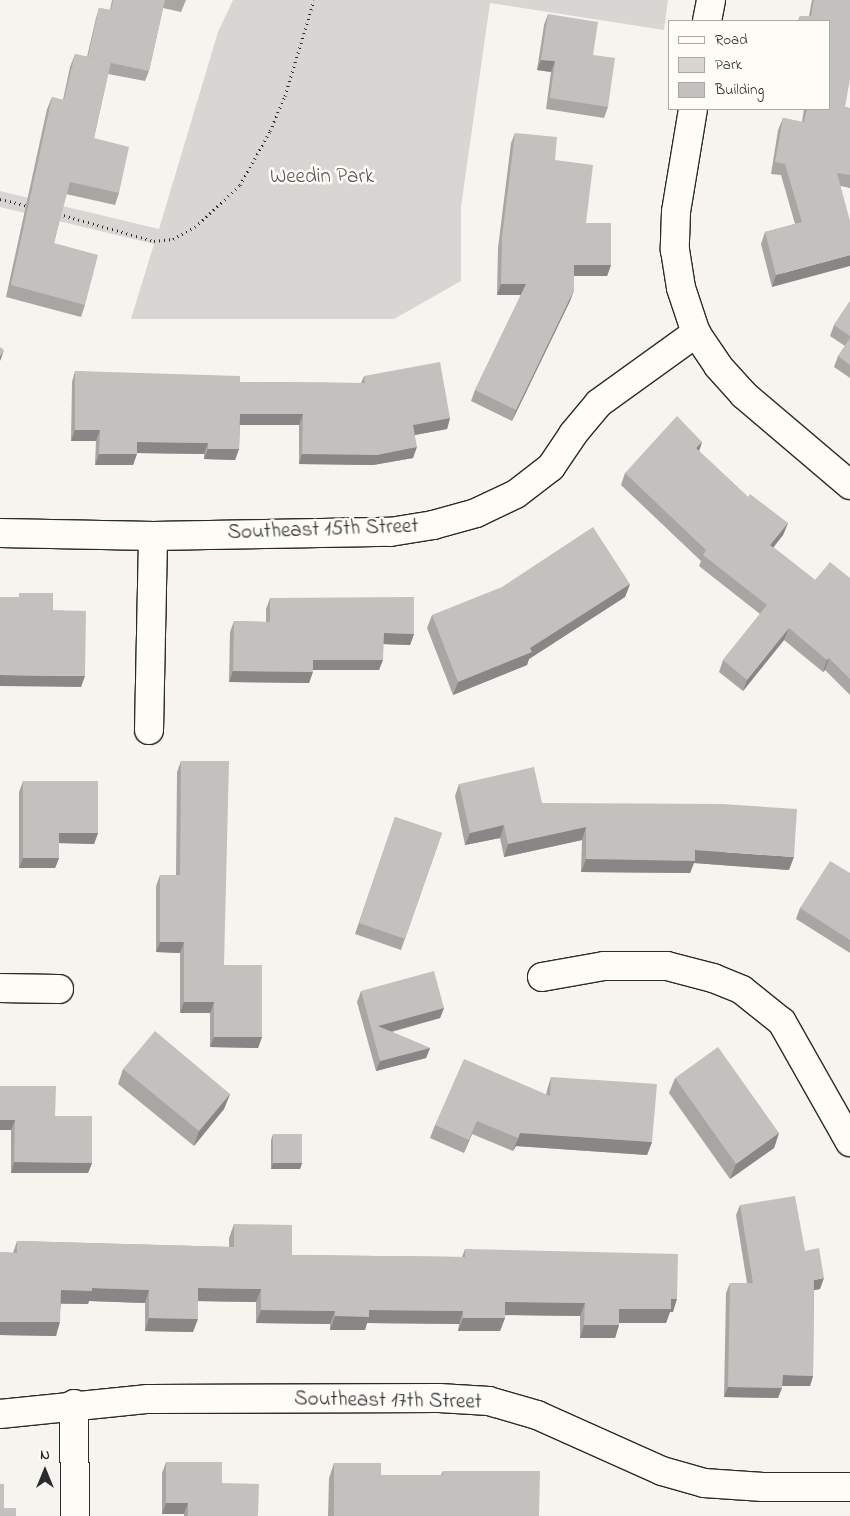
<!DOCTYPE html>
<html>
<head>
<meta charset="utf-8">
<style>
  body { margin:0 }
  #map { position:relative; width:850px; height:1516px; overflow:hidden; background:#f5f4ef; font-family:"Indie Flower",sans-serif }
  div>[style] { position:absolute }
  .green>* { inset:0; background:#d7d6d2 }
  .path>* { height:3px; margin-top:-1.5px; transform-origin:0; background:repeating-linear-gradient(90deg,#2b2b2b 0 1px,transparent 0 5px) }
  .roads { filter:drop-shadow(1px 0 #2b2b2b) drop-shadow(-1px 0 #2b2b2b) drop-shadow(0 1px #2b2b2b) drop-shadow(0 -1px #2b2b2b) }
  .minor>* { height:28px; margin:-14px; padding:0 14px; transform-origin:14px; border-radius:14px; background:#fdfcf7 }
  .wall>* { inset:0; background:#a7a6a3 }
  .shaded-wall>* { inset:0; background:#888785 }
  .building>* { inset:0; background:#c2c1be }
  span { translate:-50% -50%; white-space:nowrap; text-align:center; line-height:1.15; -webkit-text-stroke:5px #fdfcf7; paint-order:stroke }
  .park-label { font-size:21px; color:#565655 }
  .street-label { font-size:21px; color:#2b2b2b }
  .legend { position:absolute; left:668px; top:20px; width:162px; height:90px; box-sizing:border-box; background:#fdfcf7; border:1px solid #a9a8a5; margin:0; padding:6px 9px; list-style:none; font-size:15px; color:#2b2b2b }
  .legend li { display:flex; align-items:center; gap:10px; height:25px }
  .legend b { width:25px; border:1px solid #a9a8a5 }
  .north { position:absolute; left:20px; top:1446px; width:50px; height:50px; -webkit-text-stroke:4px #fdfcf7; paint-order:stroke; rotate:0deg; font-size:14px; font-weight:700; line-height:20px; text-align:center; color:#2b2b2b }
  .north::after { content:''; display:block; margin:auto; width:18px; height:22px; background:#2b2b2b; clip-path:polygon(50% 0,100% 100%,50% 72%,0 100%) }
</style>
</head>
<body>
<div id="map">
  <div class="green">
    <div style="clip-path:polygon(233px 0,668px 0,664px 30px,490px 3px,461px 207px,461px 281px,394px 319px,131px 319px,154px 244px,0 207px,0 191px,159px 229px,218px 32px)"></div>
  </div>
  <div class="path">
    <div style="left:0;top:199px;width:29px;rotate:14deg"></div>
    <div style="left:59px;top:214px;width:99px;rotate:15.9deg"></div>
    <div style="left:154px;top:241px;width:19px;rotate:-6deg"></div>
    <div style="left:173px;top:239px;width:25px;rotate:-29deg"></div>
    <div style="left:195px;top:227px;width:62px;rotate:-43deg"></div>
    <div style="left:240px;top:185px;width:62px;rotate:-60.9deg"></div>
    <div style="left:270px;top:131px;width:38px;rotate:-67deg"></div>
    <div style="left:285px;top:96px;width:100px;rotate:-73.2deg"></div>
  </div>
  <div class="roads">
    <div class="minor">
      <div style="left:707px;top:21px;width:21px;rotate:-79deg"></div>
      <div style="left:693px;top:109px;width:104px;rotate:99.4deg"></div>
      <div style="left:676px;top:212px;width:38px;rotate:92deg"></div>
      <div style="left:675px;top:250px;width:38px;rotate:81deg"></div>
      <div style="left:681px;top:288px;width:47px;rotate:71.6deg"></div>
      <div style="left:696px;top:333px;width:40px;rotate:56deg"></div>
      <div style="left:718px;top:366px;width:39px;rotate:48deg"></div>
      <div style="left:744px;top:395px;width:139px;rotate:40.3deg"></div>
      <div style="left:0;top:533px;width:153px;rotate:1.1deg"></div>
      <div style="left:153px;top:536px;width:237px;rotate:-1deg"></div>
      <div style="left:390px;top:532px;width:44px;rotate:-9.2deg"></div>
      <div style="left:433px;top:525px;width:45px;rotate:-15.6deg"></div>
      <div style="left:476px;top:513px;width:44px;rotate:-25.4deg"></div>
      <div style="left:516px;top:494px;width:44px;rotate:-37.6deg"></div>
      <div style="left:551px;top:467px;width:40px;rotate:-56deg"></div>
      <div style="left:573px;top:434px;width:40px;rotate:-50deg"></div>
      <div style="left:599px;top:403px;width:120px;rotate:-35.8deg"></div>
      <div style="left:149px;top:730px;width:194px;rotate:-88.8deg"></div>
      <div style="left:542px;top:977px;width:63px;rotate:-10.1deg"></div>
      <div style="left:604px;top:966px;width:63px"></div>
      <div style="left:667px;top:966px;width:48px;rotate:14.6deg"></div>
      <div style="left:713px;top:978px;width:31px;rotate:22deg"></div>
      <div style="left:742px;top:990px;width:51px;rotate:38.7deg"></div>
      <div style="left:782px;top:1022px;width:138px;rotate:60.5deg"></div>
      <div style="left:0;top:988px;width:59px;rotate:1deg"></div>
      <div style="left:74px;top:1404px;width:112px;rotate:89.5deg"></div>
      <div style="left:0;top:1414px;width:149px;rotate:-5.8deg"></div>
      <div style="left:148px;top:1399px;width:291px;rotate:-0.2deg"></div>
      <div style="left:439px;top:1398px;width:50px;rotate:3.4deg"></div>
      <div style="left:489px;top:1401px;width:50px;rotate:16.3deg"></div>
      <div style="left:537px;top:1415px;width:137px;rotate:24.1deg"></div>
      <div style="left:662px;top:1471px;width:44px;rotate:15.9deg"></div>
      <div style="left:704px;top:1483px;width:59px;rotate:3.9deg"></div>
      <div style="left:763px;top:1487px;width:87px"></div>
    </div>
  </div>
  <div class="wall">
    <div style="clip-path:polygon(112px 0,186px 0,181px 12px,163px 8px,149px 71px,145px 81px,108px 74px,94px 138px,119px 193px,115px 205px,66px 194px,54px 243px,85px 305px,81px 317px,6px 297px,47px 109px,52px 97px,63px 100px,70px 67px,75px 54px,87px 57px,96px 18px,99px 8px,110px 10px)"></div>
    <div style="clip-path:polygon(812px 0,850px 0,845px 107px,850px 108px,850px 188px,841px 186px,772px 287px,761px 244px,765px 232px,795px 224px,781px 175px,771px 174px,778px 130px,783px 118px,802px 122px,804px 109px,829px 109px,829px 21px,798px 21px,800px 16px,809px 16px)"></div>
    <div style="clip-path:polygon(548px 14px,593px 55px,608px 107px,604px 118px,546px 109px,551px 72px,537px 70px,544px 25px)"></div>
    <div style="clip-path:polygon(515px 133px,555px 160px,586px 223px,611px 265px,607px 276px,574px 276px,574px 290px,570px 301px,512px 421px,471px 401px,475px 390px,521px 295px,497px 295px,498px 248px,511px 143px)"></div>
    <div style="clip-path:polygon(850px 301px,850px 378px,834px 367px,838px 356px,845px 346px,830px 336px,834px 325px)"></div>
    <div style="clip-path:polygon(75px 371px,240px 382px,361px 383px,364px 376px,450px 418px,447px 429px,415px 435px,413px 458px,373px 465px,299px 464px,299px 425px,240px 425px,239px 449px,235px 460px,204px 459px,204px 454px,137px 453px,133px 465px,95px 465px,96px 441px,71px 441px,72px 382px)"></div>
    <div style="clip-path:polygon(702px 442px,699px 451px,748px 497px,788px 523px,783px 535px,773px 547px,815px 580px,850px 578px,850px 695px,825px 670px,823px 672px,784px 640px,743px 691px,719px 672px,723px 660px,760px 614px,699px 566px,701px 561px,621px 485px,625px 473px)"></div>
    <div style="clip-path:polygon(630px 584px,625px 597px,529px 659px,527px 665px,453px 695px,427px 628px,432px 615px)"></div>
    <div style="clip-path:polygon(270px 598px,414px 634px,410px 645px,383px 644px,379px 670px,313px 670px,309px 683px,229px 682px,230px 632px,234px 621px,266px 622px,266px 609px)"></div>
    <div style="clip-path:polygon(181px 761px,224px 965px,262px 1037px,258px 1048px,210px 1047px,210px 1013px,180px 1013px,180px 953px,156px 952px,156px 886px,160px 875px,176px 875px,177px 772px)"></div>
    <div style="clip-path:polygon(23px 781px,98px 833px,94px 844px,59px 843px,59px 858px,55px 868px,19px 868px,19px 792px)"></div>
    <div style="clip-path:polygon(459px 784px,542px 803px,789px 870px,694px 863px,690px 873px,581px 872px,582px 840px,504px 857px,500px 838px,465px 845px,455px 796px)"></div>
    <div style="clip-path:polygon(395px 817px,442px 833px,401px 950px,355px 934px)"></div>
    <div style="clip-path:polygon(850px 873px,850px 953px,796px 919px,800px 908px)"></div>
    <div style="clip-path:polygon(361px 991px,444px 1008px,440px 1018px,392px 1032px,430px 1048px,426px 1058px,376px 1071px,357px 1002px)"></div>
    <div style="clip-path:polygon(123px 1069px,230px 1094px,224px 1109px,194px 1146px,118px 1084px)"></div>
    <div style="clip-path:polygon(551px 1077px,652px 1142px,647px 1155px,516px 1146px,513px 1151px,472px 1134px,464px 1153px,430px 1138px,435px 1125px,546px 1095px,547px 1090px)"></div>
    <div style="clip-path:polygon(675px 1078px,779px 1133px,774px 1148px,730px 1179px,669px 1093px)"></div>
    <div style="clip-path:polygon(0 1086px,55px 1116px,92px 1163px,88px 1173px,11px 1173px,11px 1130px,0 1130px)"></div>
    <div style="clip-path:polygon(273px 1134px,302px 1163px,300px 1169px,271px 1169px,271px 1140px)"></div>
    <div style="clip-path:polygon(740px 1205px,805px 1251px,820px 1289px,814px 1290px,813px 1376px,810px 1386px,782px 1386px,778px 1398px,724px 1397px,726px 1293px,730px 1283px,747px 1283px,736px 1215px)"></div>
    <div style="clip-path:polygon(234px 1224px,292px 1255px,462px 1257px,465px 1249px,673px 1312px,670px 1312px,666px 1323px,619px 1323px,619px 1325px,615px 1338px,580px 1338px,580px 1316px,505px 1315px,505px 1318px,500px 1331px,458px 1331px,459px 1324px,367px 1323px,365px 1330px,330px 1330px,330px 1324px,256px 1323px,256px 1302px,198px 1301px,193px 1332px,145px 1331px,145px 1303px,89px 1301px,88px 1304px,61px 1304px,56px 1336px,0 1335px,0 1252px,13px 1253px,17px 1241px,229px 1247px,229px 1238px)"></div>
    <div style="clip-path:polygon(166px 1462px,222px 1483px,258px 1516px,184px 1516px,184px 1514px,162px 1514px,162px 1473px)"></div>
    <div style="clip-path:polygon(334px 1463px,381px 1475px,441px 1475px,443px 1471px,539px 1516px,328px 1516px,329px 1478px)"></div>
  </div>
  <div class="shaded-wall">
    <div style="clip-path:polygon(541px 60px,555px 61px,551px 72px,537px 70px)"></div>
    <div style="clip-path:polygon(850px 255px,850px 266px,772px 287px,776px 275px)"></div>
    <div style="clip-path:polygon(574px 265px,611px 265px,607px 276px,570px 276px)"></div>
    <div style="clip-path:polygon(501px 284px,526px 284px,522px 295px,497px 295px)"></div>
    <div style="clip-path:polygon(574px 290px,570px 301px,512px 421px,516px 410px)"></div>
    <div style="clip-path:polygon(4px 350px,0 361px,0 356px)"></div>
    <div style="clip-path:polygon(240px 414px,303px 414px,299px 425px,236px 425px)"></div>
    <div style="clip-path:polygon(450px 418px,447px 429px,409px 436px,413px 425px)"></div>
    <div style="clip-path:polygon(75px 430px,100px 430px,96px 441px,71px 441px)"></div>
    <div style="clip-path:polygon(137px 442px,208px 443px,204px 454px,134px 453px)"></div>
    <div style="clip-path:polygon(702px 442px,698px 454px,696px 448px)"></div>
    <div style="clip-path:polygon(417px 447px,413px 458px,373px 465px,299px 464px,302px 454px)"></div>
    <div style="clip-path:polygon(208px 449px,239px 449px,235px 460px,204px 459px)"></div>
    <div style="clip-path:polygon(99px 454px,137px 454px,133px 465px,95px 465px)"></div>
    <div style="clip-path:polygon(788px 523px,783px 535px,766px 557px,770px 545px)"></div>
    <div style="clip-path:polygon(630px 584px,625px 597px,529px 659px,527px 665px,453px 695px,458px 682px,530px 648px)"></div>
    <div style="clip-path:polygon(789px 628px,784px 640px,743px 691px,747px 680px)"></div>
    <div style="clip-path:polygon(384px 633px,414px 634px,410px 645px,380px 644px)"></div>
    <div style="clip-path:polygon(829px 658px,825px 670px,823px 672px,827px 660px)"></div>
    <div style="clip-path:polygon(313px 660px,383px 660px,379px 670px,309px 670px)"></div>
    <div style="clip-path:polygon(233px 671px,313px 672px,309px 683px,229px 682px)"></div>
    <div style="clip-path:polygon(0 675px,85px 676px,81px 687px,0 686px)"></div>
    <div style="clip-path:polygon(504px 825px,500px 838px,465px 845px,470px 833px)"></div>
    <div style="clip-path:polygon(586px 827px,582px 840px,504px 857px,508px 844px)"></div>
    <div style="clip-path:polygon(59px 833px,98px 833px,94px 844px,55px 843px)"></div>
    <div style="clip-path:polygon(695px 850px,794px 857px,789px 870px,694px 863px,690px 873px,581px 872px,586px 859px)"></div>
    <div style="clip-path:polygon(23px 858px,59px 858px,55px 868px,19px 868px)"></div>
    <div style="clip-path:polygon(160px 942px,184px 942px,180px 953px,156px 952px)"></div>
    <div style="clip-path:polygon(184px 1002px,214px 1002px,210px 1013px,180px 1013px)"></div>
    <div style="clip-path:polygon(444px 1008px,440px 1018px,374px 1036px,378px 1026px)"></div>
    <div style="clip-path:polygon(214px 1037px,262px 1037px,258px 1048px,210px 1047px)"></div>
    <div style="clip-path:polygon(430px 1048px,426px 1058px,376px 1071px,380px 1061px)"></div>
    <div style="clip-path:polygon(230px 1094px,224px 1109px,194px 1146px,199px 1131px)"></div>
    <div style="clip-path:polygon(0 1120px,15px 1120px,11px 1130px,0 1130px)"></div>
    <div style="clip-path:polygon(477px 1121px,472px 1134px,464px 1153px,469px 1140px)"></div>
    <div style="clip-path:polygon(520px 1133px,652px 1142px,647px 1155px,516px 1146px,513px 1151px)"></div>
    <div style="clip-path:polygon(779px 1133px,774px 1148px,730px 1179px,736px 1164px)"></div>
    <div style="clip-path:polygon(14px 1162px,92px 1163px,88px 1173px,11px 1173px)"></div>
    <div style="clip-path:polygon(273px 1163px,302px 1163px,300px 1169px,271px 1169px)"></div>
    <div style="clip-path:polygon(824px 1278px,820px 1289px,810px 1291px,814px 1280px)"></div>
    <div style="clip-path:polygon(92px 1288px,149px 1290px,145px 1303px,89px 1301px,88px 1304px,56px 1303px,61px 1290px)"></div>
    <div style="clip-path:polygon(198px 1288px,261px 1289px,256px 1302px,193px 1301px)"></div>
    <div style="clip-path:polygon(671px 1299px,677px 1299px,673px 1312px,670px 1312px,666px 1323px,615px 1323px,619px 1309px)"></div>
    <div style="clip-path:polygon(505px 1302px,585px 1303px,580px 1316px,500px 1315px)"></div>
    <div style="clip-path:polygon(261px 1310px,335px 1311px,330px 1324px,256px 1323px)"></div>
    <div style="clip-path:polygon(369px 1310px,463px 1311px,459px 1324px,367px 1323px,365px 1330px,330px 1330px,335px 1316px)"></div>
    <div style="clip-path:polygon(149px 1318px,198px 1319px,193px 1332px,145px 1331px)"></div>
    <div style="clip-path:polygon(463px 1318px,505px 1318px,500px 1331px,458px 1331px)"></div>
    <div style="clip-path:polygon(0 1322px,60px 1322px,56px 1336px,0 1335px)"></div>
    <div style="clip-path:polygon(584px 1325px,619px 1325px,615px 1338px,580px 1338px)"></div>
    <div style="clip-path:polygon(783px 1375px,813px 1376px,810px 1386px,779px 1386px)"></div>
    <div style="clip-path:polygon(728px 1387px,782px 1388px,778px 1398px,724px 1397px)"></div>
    <div style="clip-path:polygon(166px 1503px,188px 1503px,184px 1514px,162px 1514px)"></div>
  </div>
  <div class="building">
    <div style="clip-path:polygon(113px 0,165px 0,149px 71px,111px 63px,111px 62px,88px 57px,99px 8px,111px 10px)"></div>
    <div style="clip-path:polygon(814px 0,850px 0,850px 79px,845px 107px,850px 108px,850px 175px,837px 173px,850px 221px,850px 255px,776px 275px,765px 232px,802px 222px,785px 164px,775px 162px,783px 118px,804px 122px,807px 109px,829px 109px,829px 21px,799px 21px,800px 16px,811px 16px)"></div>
    <div style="clip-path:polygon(548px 14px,598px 22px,593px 55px,615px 58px,608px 107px,550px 98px,555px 61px,541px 60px)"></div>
    <div style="clip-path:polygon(75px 54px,111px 62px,94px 138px,129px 147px,119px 193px,70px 182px,54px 243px,98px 255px,85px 305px,11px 285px,52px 97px,64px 100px)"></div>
    <div style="clip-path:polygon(515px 133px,557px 137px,555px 160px,593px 165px,586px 223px,611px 223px,611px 265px,574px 265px,574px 290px,516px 410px,475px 390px,526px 284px,501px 284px,502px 237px)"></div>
    <div style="clip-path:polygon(850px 301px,850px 336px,834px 325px)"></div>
    <div style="clip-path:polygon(850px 338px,850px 365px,838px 356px)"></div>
    <div style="clip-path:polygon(0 347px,4px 350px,0 356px)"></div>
    <div style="clip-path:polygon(440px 362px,450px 418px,413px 425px,417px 447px,377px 455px,302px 454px,303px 414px,240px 414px,239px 449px,208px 449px,208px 443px,137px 442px,137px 454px,99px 454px,100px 430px,75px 430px,75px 371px,240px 376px,240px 382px,365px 383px,364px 376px)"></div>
    <div style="clip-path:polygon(677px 416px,702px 442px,696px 448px,748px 497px,750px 494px,788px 523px,770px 545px,815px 580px,830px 562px,850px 578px,850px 679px,829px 658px,827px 660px,789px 628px,747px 680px,723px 660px,767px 605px,703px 555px,706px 550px,625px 473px)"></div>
    <div style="clip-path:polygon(593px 527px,630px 584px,530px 648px,532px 652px,458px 682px,432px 615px,502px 587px)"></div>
    <div style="clip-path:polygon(19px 593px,53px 593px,53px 610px,86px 611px,85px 676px,0 675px,0 597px,19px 597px)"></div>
    <div style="clip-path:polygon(414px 597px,414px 634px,384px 633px,383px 660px,313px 660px,313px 672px,233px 671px,234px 621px,270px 622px,270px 598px)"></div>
    <div style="clip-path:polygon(181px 761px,229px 761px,224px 965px,262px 965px,262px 1037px,214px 1037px,214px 1002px,184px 1002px,184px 942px,160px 942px,160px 875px,180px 875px)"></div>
    <div style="clip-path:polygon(534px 767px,542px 803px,722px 804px,797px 809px,794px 857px,695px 850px,695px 861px,586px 859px,586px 827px,508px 844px,504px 825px,470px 833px,459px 784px)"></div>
    <div style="clip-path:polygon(23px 781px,98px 781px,98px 833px,59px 833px,59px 858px,23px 858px)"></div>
    <div style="clip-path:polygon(395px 817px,442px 833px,405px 939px,359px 923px)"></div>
    <div style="clip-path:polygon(830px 861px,850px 873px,850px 940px,800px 908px)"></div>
    <div style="clip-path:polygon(434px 971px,444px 1008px,378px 1026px,430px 1048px,380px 1061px,361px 991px)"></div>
    <div style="clip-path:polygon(155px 1031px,230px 1094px,199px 1131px,123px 1069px)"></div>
    <div style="clip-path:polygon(718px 1047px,779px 1133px,736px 1164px,675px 1078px)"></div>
    <div style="clip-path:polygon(464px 1059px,550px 1096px,551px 1077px,657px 1084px,652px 1142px,520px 1133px,518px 1138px,477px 1121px,469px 1140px,435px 1125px)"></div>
    <div style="clip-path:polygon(0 1086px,56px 1086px,55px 1116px,92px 1116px,92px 1163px,14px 1162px,15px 1120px,0 1120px)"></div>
    <div style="clip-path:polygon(273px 1134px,302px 1134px,302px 1163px,273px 1163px)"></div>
    <div style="clip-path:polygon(795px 1196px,805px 1251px,819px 1248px,824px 1278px,814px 1280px,813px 1376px,783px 1375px,782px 1388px,728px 1387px,730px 1283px,753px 1283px,740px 1205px)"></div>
    <div style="clip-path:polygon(234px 1224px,292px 1225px,292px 1255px,465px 1257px,465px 1249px,678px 1254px,677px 1299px,671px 1299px,671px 1309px,619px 1309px,619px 1325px,584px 1325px,585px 1303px,505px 1302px,505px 1318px,463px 1318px,463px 1311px,369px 1310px,369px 1317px,335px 1316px,335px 1311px,261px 1310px,261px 1289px,198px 1288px,198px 1319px,149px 1318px,149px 1290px,92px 1288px,92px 1291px,61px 1290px,60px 1322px,0 1322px,0 1252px,17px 1253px,17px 1241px,234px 1247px)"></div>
    <div style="clip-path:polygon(166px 1462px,222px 1462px,222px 1483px,259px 1484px,258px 1516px,188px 1516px,188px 1503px,166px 1503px)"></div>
    <div style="clip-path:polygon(334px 1463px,381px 1463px,381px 1475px,443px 1475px,443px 1471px,540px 1471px,539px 1516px,334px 1516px)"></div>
    <div style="clip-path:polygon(0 1484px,4px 1484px,4px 1508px,16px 1508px,16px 1516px,0 1516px)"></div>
  </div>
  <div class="park-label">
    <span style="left:322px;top:177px">Weedin Park</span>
  </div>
  <div class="street-label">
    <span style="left:323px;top:530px;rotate:-2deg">Southeast 15th Street</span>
    <span style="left:388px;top:1401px;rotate:1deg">Southeast 17th Street</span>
  </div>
  <ul class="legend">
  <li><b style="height:6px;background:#fdfcf7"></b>Road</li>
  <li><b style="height:14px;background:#d7d6d2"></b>Park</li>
  <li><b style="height:14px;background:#c2c1be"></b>Building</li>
  </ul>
  <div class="north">N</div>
</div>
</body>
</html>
